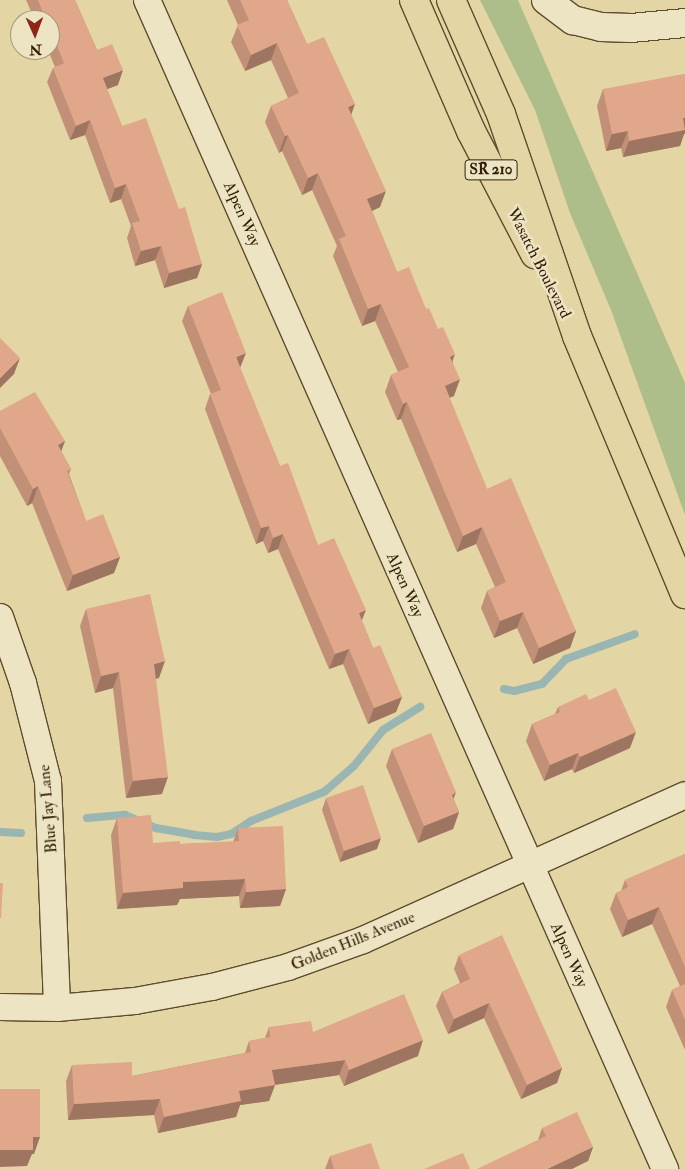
<!DOCTYPE html>
<html>
<head>
<meta charset="utf-8">
<style>
  body { margin:0 }
  #map { position:relative; width:685px; height:1169px; overflow:hidden; background:#e4d5a4; font-family:"IM FELL Double Pica",serif }
  div>[style] { position:absolute }
  .green>* { inset:0; background:#aebe8b }
  .stream>* { height:8px; margin:-4px; padding:0 4px; transform-origin:4px; border-radius:4px; background:#9ab6b2 }
  .roads { filter:drop-shadow(1px 0 #5e4c2d) drop-shadow(-1px 0 #5e4c2d) drop-shadow(0 1px #5e4c2d) drop-shadow(0 -1px #5e4c2d) }
  .street>* { height:26px; margin:-13px; padding:0 13px; transform-origin:13px; border-radius:13px; background:#ede4c4 }
  .secondary>* { height:28px; margin:-14px; padding:0 14px; transform-origin:14px; border-radius:14px; background:#ede4c4 }
  .primary>* { height:28px; margin:-14px; padding:0 14px; transform-origin:14px; border-radius:14px; background:#e4d5a4 }
  .wall>* { inset:0; background:#c19077 }
  .shaded-wall>* { inset:0; background:#9d7561 }
  .building>* { inset:0; background:#e0a78a }
  span { translate:-50% -50%; white-space:nowrap; text-align:center; line-height:1.15; -webkit-text-stroke:5px #ede4c4; paint-order:stroke }
  .shield-label span { padding:1px 4px; background:#ede4c4; border:1px solid; border-radius:4px; -webkit-text-stroke-width:0 }
  .shield-label { font-size:15px; color:#321e05; font-weight:700 }
  .street-label { font-size:16px; color:#321e05 }
  .north { position:absolute; left:10px; top:10px; width:50px; height:50px; box-sizing:border-box; background:#ede4c4; border:1px solid #a29578; border-radius:50%; rotate:178deg; font-size:14px; font-weight:700; line-height:20px; text-align:center; color:#321e05 }
  .north::after { content:''; display:block; margin:auto; width:18px; height:22px; background:#8f2418; clip-path:polygon(50% 0,100% 100%,50% 72%,0 100%) }
</style>
</head>
<body>
<div id="map">
  <div class="green">
    <div style="clip-path:polygon(480px 0,518px 0,685px 383px,685px 515px,611px 310px,570px 213px,535px 110px)"></div>
  </div>
  <div class="stream">
    <div style="left:504px;top:689px;width:10px;rotate:11deg"></div>
    <div style="left:514px;top:691px;width:29px;rotate:-14deg"></div>
    <div style="left:542px;top:684px;width:35px;rotate:-46deg"></div>
    <div style="left:566px;top:659px;width:73px;rotate:-19.9deg"></div>
    <div style="left:87px;top:818px;width:38px;rotate:-5deg"></div>
    <div style="left:125px;top:815px;width:34px;rotate:23deg"></div>
    <div style="left:156px;top:828px;width:39px;rotate:10deg"></div>
    <div style="left:194px;top:835px;width:23px;rotate:5deg"></div>
    <div style="left:217px;top:837px;width:14px;rotate:-12deg"></div>
    <div style="left:231px;top:834px;width:24px;rotate:-33deg"></div>
    <div style="left:251px;top:821px;width:79px;rotate:-21.7deg"></div>
    <div style="left:324px;top:792px;width:40px;rotate:-41deg"></div>
    <div style="left:354px;top:766px;width:46px;rotate:-51.1deg"></div>
    <div style="left:383px;top:730px;width:44px;rotate:-31.9deg"></div>
    <div style="left:0;top:832px;width:21px;rotate:3deg"></div>
  </div>
  <div class="roads">
    <div class="street">
      <div style="left:147px;top:0;width:1279px;rotate:66.1deg"></div>
      <div style="left:0;top:617px;width:70px;rotate:70.8deg"></div>
      <div style="left:23px;top:683px;width:101px;rotate:75.7deg"></div>
      <div style="left:48px;top:781px;width:227px;rotate:87.7deg"></div>
      <div style="left:0;top:1007px;width:57px;rotate:1deg"></div>
      <div style="left:57px;top:1008px;width:78px;rotate:-5.1deg"></div>
      <div style="left:135px;top:1001px;width:78px;rotate:-10.3deg"></div>
      <div style="left:212px;top:987px;width:79px;rotate:-14.7deg"></div>
      <div style="left:288px;top:967px;width:80px;rotate:-19.8deg"></div>
      <div style="left:363px;top:940px;width:353px;rotate:-24.2deg"></div>
    </div>
    <div class="secondary">
      <div style="left:546px;top:0;width:34px;rotate:37deg"></div>
      <div style="left:573px;top:20px;width:29px;rotate:14deg"></div>
      <div style="left:601px;top:27px;width:30px;rotate:2deg"></div>
      <div style="left:631px;top:28px;width:54px;rotate:-5.3deg"></div>
    </div>
    <div class="primary">
      <div style="left:414px;top:0;width:143px;rotate:66.5deg"></div>
      <div style="left:471px;top:131px;width:139px;rotate:62.5deg"></div>
      <div style="left:451px;top:0;width:124px;rotate:66.3deg"></div>
      <div style="left:501px;top:114px;width:235px;rotate:71.1deg"></div>
      <div style="left:577px;top:336px;width:280px;rotate:67.3deg"></div>
    </div>
  </div>
  <div class="wall">
    <div style="clip-path:polygon(26px 0,75px 0,97px 50px,118px 85px,107px 89px,122px 126px,179px 209px,202px 264px,197px 278px,164px 288px,155px 260px,135px 266px,127px 238px,131px 226px,121px 199px,110px 203px,85px 135px,70px 140px,47px 82px,53px 68px,55px 67px,48px 50px,50px 50px,50px 20px,35px 20px)"></div>
    <div style="clip-path:polygon(227px 0,287px 0,307px 44px,351px 114px,380px 207px,372px 211px,397px 272px,426px 309px,453px 362px,454px 396px,449px 398px,487px 489px,576px 631px,570px 648px,533px 664px,517px 628px,494px 638px,481px 608px,487px 591px,495px 587px,476px 544px,457px 552px,401px 419px,397px 420px,385px 392px,391px 375px,398px 372px,375px 321px,362px 326px,333px 256px,337px 246px,312px 190px,302px 195px,282px 151px,279px 153px,265px 122px,271px 106px,288px 98px,271px 60px,245px 71px,231px 42px,238px 25px)"></div>
    <div style="clip-path:polygon(603px 89px,684px 134px,680px 146px,623px 157px,621px 148px,606px 151px,597px 106px)"></div>
    <div style="clip-path:polygon(188px 306px,240px 368px,280px 466px,318px 545px,362px 621px,373px 648px,402px 697px,396px 712px,368px 724px,343px 664px,329px 669px,278px 549px,268px 553px,263px 541px,256px 544px,205px 409px,210px 394px,211px 394px,182px 321px)"></div>
    <div style="clip-path:polygon(0 411px,65px 441px,61px 451px,71px 469px,69px 474px,86px 521px,120px 557px,114px 573px,67px 591px,32px 503px,27px 506px,0 456px)"></div>
    <div style="clip-path:polygon(86px 609px,159px 678px,156px 679px,162px 794px,126px 798px,113px 688px,95px 693px,80px 626px)"></div>
    <div style="clip-path:polygon(589px 700px,630px 748px,574px 773px,572px 769px,544px 781px,526px 741px,532px 724px,555px 714px,558px 707px)"></div>
    <div style="clip-path:polygon(392px 749px,454px 800px,459px 812px,453px 829px,418px 843px,386px 766px)"></div>
    <div style="clip-path:polygon(326px 798px,377px 849px,340px 862px,322px 810px)"></div>
    <div style="clip-path:polygon(117px 818px,153px 843px,180px 844px,233px 842px,238px 828px,286px 889px,280px 906px,240px 908px,239px 896px,180px 899px,177px 905px,117px 909px,111px 835px)"></div>
    <div style="clip-path:polygon(685px 854px,685px 1050px,666px 1007px,672px 990px,680px 986px,652px 924px,622px 937px,610px 909px,616px 893px,621px 891px,625px 880px)"></div>
    <div style="clip-path:polygon(459px 955px,562px 1068px,557px 1083px,521px 1099px,484px 1018px,448px 1034px,436px 1006px,442px 992px,460px 983px,454px 969px)"></div>
    <div style="clip-path:polygon(269px 1027px,313px 1032px,418px 1056px,344px 1086px,339px 1075px,275px 1085px,269px 1101px,240px 1105px,236px 1117px,158px 1133px,154px 1115px,68px 1120px,66px 1081px,72px 1065px,132px 1076px,245px 1053px,249px 1041px,265px 1038px)"></div>
    <div style="clip-path:polygon(542px 1128px,593px 1147px,588px 1161px,538px 1140px)"></div>
    <div style="clip-path:polygon(330px 1156px,380px 1169px,325px 1169px)"></div>
  </div>
  <div class="shaded-wall">
    <div style="clip-path:polygon(277px 43px,271px 60px,245px 71px,251px 55px)"></div>
    <div style="clip-path:polygon(123px 70px,118px 85px,97px 93px,103px 78px)"></div>
    <div style="clip-path:polygon(355px 104px,349px 121px,348px 107px)"></div>
    <div style="clip-path:polygon(683px 118px,685px 118px,685px 134px,684px 134px,680px 146px,623px 157px,629px 141px)"></div>
    <div style="clip-path:polygon(90px 120px,85px 135px,70px 140px,76px 126px)"></div>
    <div style="clip-path:polygon(628px 131px,621px 148px,606px 151px,612px 134px)"></div>
    <div style="clip-path:polygon(288px 135px,282px 151px,279px 153px,285px 136px)"></div>
    <div style="clip-path:polygon(318px 173px,312px 190px,302px 195px,308px 178px)"></div>
    <div style="clip-path:polygon(126px 184px,121px 199px,110px 203px,115px 188px)"></div>
    <div style="clip-path:polygon(386px 191px,380px 207px,361px 216px,367px 199px)"></div>
    <div style="clip-path:polygon(161px 246px,155px 260px,135px 266px,141px 251px)"></div>
    <div style="clip-path:polygon(202px 264px,197px 278px,164px 288px,169px 273px)"></div>
    <div style="clip-path:polygon(381px 304px,375px 321px,362px 326px,368px 309px)"></div>
    <div style="clip-path:polygon(246px 353px,240px 368px,236px 357px)"></div>
    <div style="clip-path:polygon(455px 354px,449px 371px,450px 357px)"></div>
    <div style="clip-path:polygon(20px 358px,14px 374px,0 388px,0 378px)"></div>
    <div style="clip-path:polygon(460px 379px,454px 396px,438px 402px,445px 386px)"></div>
    <div style="clip-path:polygon(407px 402px,401px 419px,397px 420px,403px 404px)"></div>
    <div style="clip-path:polygon(65px 441px,59px 457px,58px 445px)"></div>
    <div style="clip-path:polygon(38px 486px,32px 503px,27px 506px,33px 489px)"></div>
    <div style="clip-path:polygon(269px 526px,263px 541px,256px 544px,261px 528px)"></div>
    <div style="clip-path:polygon(482px 527px,476px 544px,457px 552px,463px 536px)"></div>
    <div style="clip-path:polygon(283px 534px,278px 549px,268px 553px,273px 538px)"></div>
    <div style="clip-path:polygon(120px 557px,114px 573px,67px 591px,73px 575px)"></div>
    <div style="clip-path:polygon(366px 610px,360px 625px,359px 613px)"></div>
    <div style="clip-path:polygon(523px 612px,517px 628px,494px 638px,500px 621px)"></div>
    <div style="clip-path:polygon(576px 631px,570px 648px,533px 664px,539px 648px)"></div>
    <div style="clip-path:polygon(349px 649px,343px 664px,329px 669px,335px 654px)"></div>
    <div style="clip-path:polygon(165px 661px,159px 678px,148px 680px,154px 664px)"></div>
    <div style="clip-path:polygon(119px 672px,113px 688px,95px 693px,101px 676px)"></div>
    <div style="clip-path:polygon(402px 697px,396px 712px,368px 724px,374px 708px)"></div>
    <div style="clip-path:polygon(636px 732px,630px 748px,574px 773px,580px 757px)"></div>
    <div style="clip-path:polygon(578px 753px,572px 769px,544px 781px,550px 765px)"></div>
    <div style="clip-path:polygon(168px 777px,162px 794px,126px 798px,133px 781px)"></div>
    <div style="clip-path:polygon(456px 792px,450px 809px,452px 795px)"></div>
    <div style="clip-path:polygon(459px 812px,453px 829px,418px 843px,424px 826px)"></div>
    <div style="clip-path:polygon(381px 838px,377px 849px,340px 862px,344px 851px)"></div>
    <div style="clip-path:polygon(245px 879px,239px 896px,180px 899px,177px 905px,117px 909px,123px 893px,183px 882px)"></div>
    <div style="clip-path:polygon(286px 889px,280px 906px,240px 908px,246px 892px)"></div>
    <div style="clip-path:polygon(659px 907px,652px 924px,622px 937px,628px 920px)"></div>
    <div style="clip-path:polygon(489px 1003px,484px 1018px,448px 1034px,454px 1019px)"></div>
    <div style="clip-path:polygon(423px 1040px,418px 1056px,344px 1086px,349px 1070px)"></div>
    <div style="clip-path:polygon(345px 1060px,339px 1075px,267px 1086px,272px 1070px)"></div>
    <div style="clip-path:polygon(562px 1068px,557px 1083px,521px 1099px,527px 1085px)"></div>
    <div style="clip-path:polygon(275px 1085px,269px 1101px,240px 1105px,236px 1117px,158px 1133px,164px 1117px,239px 1091px)"></div>
    <div style="clip-path:polygon(160px 1099px,154px 1115px,68px 1120px,74px 1104px)"></div>
    <div style="clip-path:polygon(33px 1137px,40px 1137px,34px 1154px,32px 1154px,27px 1166px,0 1167px,0 1150px)"></div>
    <div style="clip-path:polygon(593px 1147px,588px 1161px,572px 1169px,547px 1169px)"></div>
  </div>
  <div class="building">
    <div style="clip-path:polygon(38px 0,75px 0,97px 50px,112px 44px,123px 70px,103px 78px,122px 126px,146px 118px,179px 209px,185px 207px,202px 264px,169px 273px,161px 246px,141px 251px,132px 223px,140px 221px,126px 184px,115px 188px,90px 120px,76px 126px,53px 68px,64px 63px,50px 29px,50px 20px,46px 20px)"></div>
    <div style="clip-path:polygon(240px 0,287px 0,307px 44px,324px 37px,355px 104px,348px 107px,386px 191px,367px 199px,397px 272px,409px 267px,426px 309px,429px 308px,438px 329px,443px 327px,455px 354px,450px 357px,460px 379px,445px 386px,487px 489px,511px 478px,576px 631px,539px 648px,523px 612px,500px 621px,487px 591px,506px 582px,482px 527px,463px 536px,407px 402px,403px 404px,391px 375px,409px 367px,381px 304px,368px 309px,339px 239px,346px 236px,318px 173px,308px 178px,288px 135px,285px 136px,271px 106px,299px 93px,277px 43px,251px 55px,237px 25px,249px 20px)"></div>
    <div style="clip-path:polygon(685px 74px,685px 118px,683px 118px,685px 130px,629px 141px,628px 131px,612px 134px,603px 89px,678px 75px)"></div>
    <div style="clip-path:polygon(222px 292px,246px 353px,236px 357px,280px 466px,288px 463px,318px 545px,334px 538px,366px 610px,359px 613px,373px 648px,380px 645px,402px 697px,374px 708px,349px 649px,335px 654px,283px 534px,273px 538px,269px 526px,261px 528px,210px 394px,221px 390px,188px 306px)"></div>
    <div style="clip-path:polygon(0 338px,20px 358px,0 378px)"></div>
    <div style="clip-path:polygon(35px 392px,65px 441px,58px 445px,71px 469px,67px 471px,86px 521px,103px 514px,120px 557px,73px 575px,38px 486px,33px 489px,0 428px,0 411px)"></div>
    <div style="clip-path:polygon(150px 594px,165px 661px,154px 664px,168px 777px,133px 781px,119px 672px,101px 676px,86px 609px)"></div>
    <div style="clip-path:polygon(616px 688px,636px 732px,580px 757px,578px 753px,550px 765px,532px 724px,560px 712px,558px 707px,586px 694px,589px 700px)"></div>
    <div style="clip-path:polygon(431px 733px,456px 792px,452px 795px,459px 812px,424px 826px,392px 749px)"></div>
    <div style="clip-path:polygon(363px 785px,381px 838px,344px 851px,326px 798px)"></div>
    <div style="clip-path:polygon(151px 815px,153px 843px,180px 841px,180px 844px,239px 841px,238px 828px,283px 826px,286px 889px,246px 892px,245px 879px,183px 882px,183px 888px,123px 893px,117px 818px)"></div>
    <div style="clip-path:polygon(685px 854px,685px 967px,659px 907px,628px 920px,616px 893px,628px 887px,625px 880px)"></div>
    <div style="clip-path:polygon(0 883px,3px 883px,1px 918px,0 918px)"></div>
    <div style="clip-path:polygon(502px 935px,562px 1068px,527px 1085px,489px 1003px,454px 1019px,442px 992px,470px 979px,459px 955px)"></div>
    <div style="clip-path:polygon(685px 984px,685px 1020px,672px 990px)"></div>
    <div style="clip-path:polygon(404px 994px,423px 1040px,349px 1070px,345px 1060px,272px 1070px,275px 1085px,239px 1091px,241px 1101px,164px 1117px,160px 1099px,74px 1104px,72px 1065px,132px 1062px,132px 1076px,251px 1052px,249px 1041px,270px 1037px,269px 1027px,311px 1021px,313px 1032px)"></div>
    <div style="clip-path:polygon(0 1089px,40px 1089px,40px 1137px,33px 1137px,33px 1150px,0 1150px)"></div>
    <div style="clip-path:polygon(577px 1112px,593px 1147px,547px 1169px,477px 1169px,546px 1136px,542px 1128px)"></div>
    <div style="clip-path:polygon(371px 1143px,380px 1169px,334px 1169px,330px 1156px)"></div>
    <div style="clip-path:polygon(463px 1153px,470px 1169px,424px 1169px)"></div>
  </div>
  <div class="shield-label">
    <span style="left:491px;top:170px">SR 210</span>
  </div>
  <div class="street-label">
    <span style="left:242px;top:214px;rotate:66deg">Alpen Way</span>
    <span style="left:539px;top:263px;rotate:63deg">Wasatch Boulevard</span>
    <span style="left:405px;top:585px;rotate:66deg">Alpen Way</span>
    <span style="left:48px;top:809px;rotate:-95deg">Blue Jay Lane</span>
    <span style="left:353px;top:941px;rotate:-22deg">Golden Hills Avenue</span>
    <span style="left:569px;top:955px;rotate:66deg">Alpen Way</span>
  </div>
  <div class="north">N</div>
</div>
</body>
</html>
